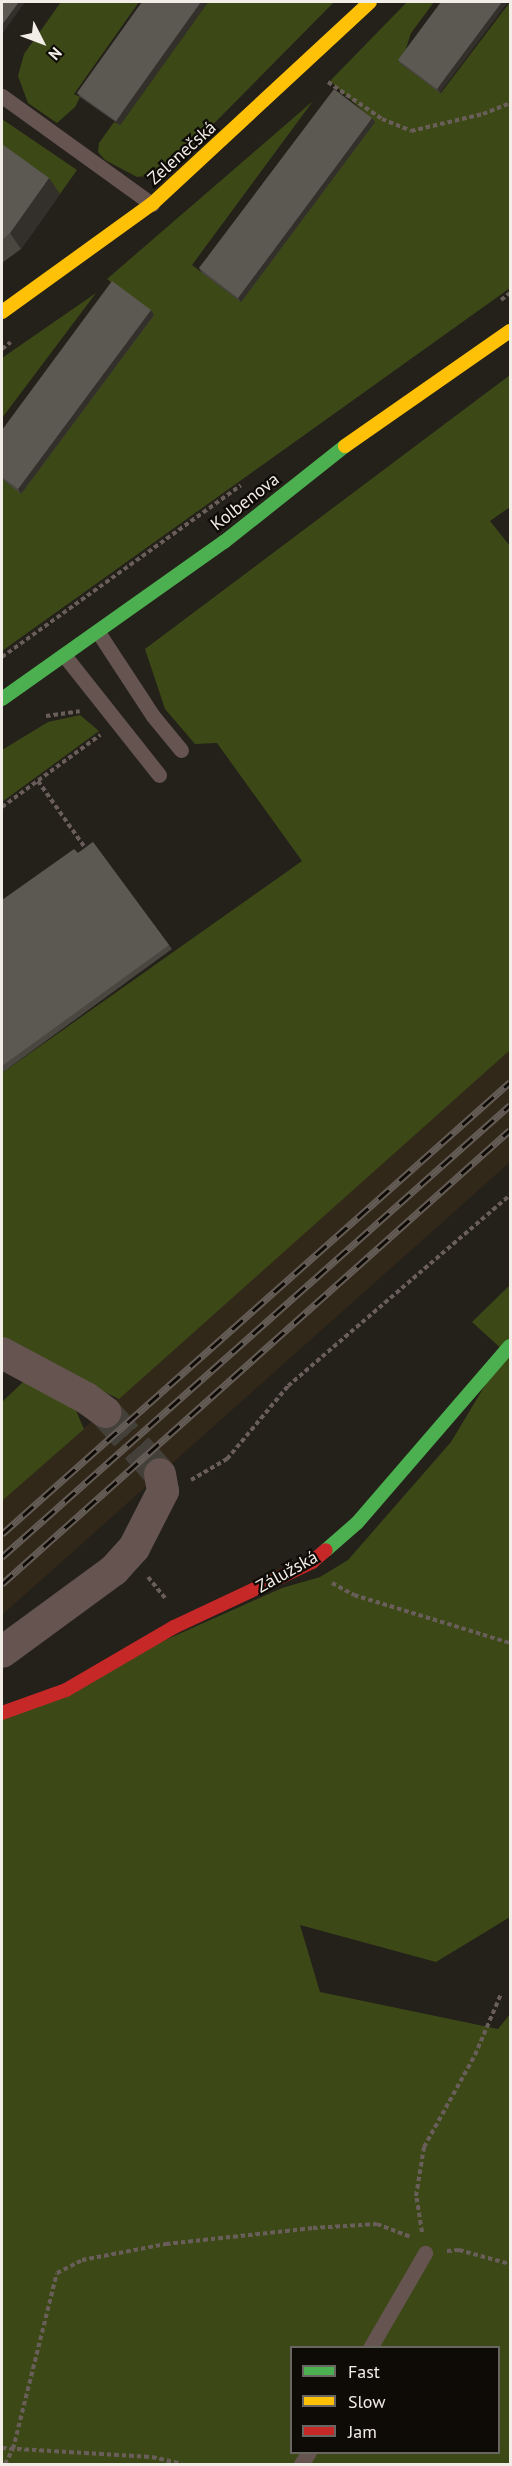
<!DOCTYPE html>
<html>
<head>
<meta charset="utf-8">
<style>
  body { margin:0 }
  #map { position:relative; width:512px; height:2466px; overflow:hidden; background:#24201a; font-family:"PT Sans",sans-serif }
  div>[style] { position:absolute }
  .built>* { inset:0; background:#322819 }
  .green>* { inset:0; background:#3c4917 }
  .street-tunnel>* { height:32px; margin-top:-16px; transform-origin:0; background:repeating-linear-gradient(90deg,#433f39 0 32px,transparent 0 48px) }
  .path>* { height:4px; margin-top:-2px; transform-origin:0; background:repeating-linear-gradient(90deg,#6a5e5b 0 4.5px,transparent 0 7.5px) }
  .lane>* { height:15px; margin:-7.5px; padding:0 7.5px; transform-origin:7.5px; border-radius:7.5px; background:#655450 }
  .street>* { height:32px; margin:-16px; padding:0 16px; transform-origin:16px; border-radius:16px; background:#655450 }
  .fast>* { height:14px; margin:-7px; padding:0 7px; transform-origin:7px; border-radius:7px; background:#4caf50 }
  .slow>* { height:14px; margin:-7px; padding:0 7px; transform-origin:7px; border-radius:7px; background:#ffc107 }
  .jam>* { height:14px; margin:-7px; padding:0 7px; transform-origin:7px; border-radius:7px; background:#c62828 }
  .rail>* { height:7px; margin-top:-3.5px; transform-origin:0; background:repeating-linear-gradient(90deg,#0e0b07 0 14px,#645c56 0 28px); box-sizing:border-box; border-block:2px solid #645c56 }
  .wall>* { inset:0; background:#4a4640 }
  .shaded-wall>* { inset:0; background:#332f2a }
  .building>* { inset:0; background:#5c5852 }
  span { translate:-50% -50%; white-space:nowrap; text-align:center; line-height:1.15; -webkit-text-stroke:4.5px #0e0b07; paint-order:stroke }
  .street-label { font-size:18px; color:#f2ede6 }
  .frame { position:absolute; inset:0; border:3px solid #f2ede6; pointer-events:none }
  .legend { position:absolute; left:290px; top:2346px; width:210px; height:108px; box-sizing:border-box; background:#0e0b07; border:2px solid #696560; margin:0; padding:8px 10px; list-style:none; font-size:18px; color:#f2ede6 }
  .legend li { display:flex; align-items:center; gap:12px; height:30px }
  .legend b { width:30px; border:2px solid #696560 }
  .north { position:absolute; left:12px; top:12px; width:60px; height:60px; -webkit-text-stroke:4px #0e0b07; paint-order:stroke; rotate:132deg; font-size:16px; font-weight:700; line-height:24px; text-align:center; color:#f2ede6 }
  .north::after { content:''; display:block; margin:auto; width:21px; height:27px; background:#f2ede6; clip-path:polygon(50% 0,100% 100%,50% 72%,0 100%) }
</style>
</head>
<body>
<div id="map">
  <div class="built">
    <div style="clip-path:polygon(510px 1050px,510px 1162px,2px 1615px,2px 1501px)"></div>
  </div>
  <div class="green">
    <div style="clip-path:polygon(61px 2px,139px 2px,74px 94px,80px 97px,75px 107px,57px 123px,28px 103px,18px 76px,24px 54px)"></div>
    <div style="clip-path:polygon(208px 2px,334px 2px,173px 165px,158px 175px,137px 177px,105px 160px,98px 152px,99px 143px,114px 122px,120px 125px)"></div>
    <div style="clip-path:polygon(407px 2px,434px 2px,411px 33px,401px 64px,441px 93px,510px 2px,510px 288px,2px 651px,2px 479px,115px 285px,107px 279px,313px 101px,192px 265px,241px 302px,375px 122px,330px 81px)"></div>
    <div style="clip-path:polygon(2px 119px,77px 170px,60px 194px,2px 152px)"></div>
    <div style="clip-path:polygon(96px 293px,2px 418px,2px 358px)"></div>
    <div style="clip-path:polygon(510px 375px,510px 507px,490px 521px,510px 546px,510px 1050px,119px 1399px,2px 1342px,2px 1073px,302px 861px,217px 743px,195px 744px,165px 709px,145px 649px)"></div>
    <div style="clip-path:polygon(80px 715px,99px 731px,2px 802px,2px 750px,48px 722px)"></div>
    <div style="clip-path:polygon(evenodd,510px 1285px,510px 1917px,436px 1962px,300px 1925px,320px 1992px,498px 2029px,510px 2014px,510px 2464px,2px 2464px,2px 1713px,282px 1588px,320px 1577px,348px 1560px,451px 1442px,505px 1352px,472px 1322px,510px 1285px,292px 2348px,498px 2348px,498px 2452px,292px 2452px,292px 2348px)"></div>
    <div style="clip-path:polygon(24px 1381px,74px 1406px,84px 1429px,2px 1501px,2px 1402px)"></div>
  </div>
  <div class="street-tunnel">
    <div style="left:105px;top:1412px;width:83px;rotate:48.4deg"></div>
  </div>
  <div class="path">
    <div style="left:328px;top:82px;width:65px;rotate:34.4deg"></div>
    <div style="left:382px;top:119px;width:31px;rotate:22deg"></div>
    <div style="left:411px;top:131px;width:74px;rotate:-13.3deg"></div>
    <div style="left:483px;top:114px;width:29px;rotate:-22deg"></div>
    <div style="left:501px;top:300px;width:11px;rotate:-38deg"></div>
    <div style="left:2px;top:349px;width:11px;rotate:-38deg"></div>
    <div style="left:2px;top:657px;width:294px;rotate:-35.7deg"></div>
    <div style="left:46px;top:716px;width:34px;rotate:-8deg"></div>
    <div style="left:38px;top:781px;width:87px;rotate:54.8deg"></div>
    <div style="left:2px;top:807px;width:122px;rotate:-36.3deg"></div>
    <div style="left:191px;top:1480px;width:42px;rotate:-30.3deg"></div>
    <div style="left:227px;top:1459px;width:95px;rotate:-50.1deg"></div>
    <div style="left:288px;top:1386px;width:293px;rotate:-40.7deg"></div>
    <div style="left:148px;top:1577px;width:27px;rotate:51deg"></div>
    <div style="left:332px;top:1583px;width:25px;rotate:29deg"></div>
    <div style="left:354px;top:1595px;width:163px;rotate:17.1deg"></div>
    <div style="left:422px;top:2232px;width:36px;rotate:-99deg"></div>
    <div style="left:416px;top:2196px;width:50px;rotate:-80.7deg"></div>
    <div style="left:424px;top:2147px;width:105px;rotate:-61deg"></div>
    <div style="left:475px;top:2055px;width:66px;rotate:-66.9deg"></div>
    <div style="left:447px;top:2251px;width:12px;rotate:-5deg"></div>
    <div style="left:459px;top:2250px;width:53px;rotate:15.4deg"></div>
    <div style="left:2px;top:2448px;width:150px;rotate:3.4deg"></div>
    <div style="left:152px;top:2457px;width:31px;rotate:13deg"></div>
    <div style="left:5px;top:2464px;width:17px;rotate:-62deg"></div>
    <div style="left:13px;top:2449px;width:181px;rotate:-76deg"></div>
    <div style="left:57px;top:2273px;width:28px;rotate:-27deg"></div>
    <div style="left:82px;top:2260px;width:86px;rotate:-10.8deg"></div>
    <div style="left:166px;top:2244px;width:148px;rotate:-6.2deg"></div>
    <div style="left:313px;top:2228px;width:64px;rotate:-3.6deg"></div>
    <div style="left:377px;top:2224px;width:36px;rotate:21deg"></div>
  </div>
  <div class="lane">
    <div style="left:2px;top:96px;width:185px;rotate:35.8deg"></div>
    <div style="left:98px;top:632px;width:100px;rotate:56.8deg"></div>
    <div style="left:153px;top:716px;width:44px;rotate:50.5deg"></div>
    <div style="left:64px;top:655px;width:153px;rotate:51.6deg"></div>
    <div style="left:370px;top:2348px;width:110px;rotate:-59.9deg"></div>
    <div style="left:301px;top:2464px;width:14px;rotate:-56deg"></div>
  </div>
  <div class="street">
    <div style="left:2px;top:1353px;width:95px;rotate:28.2deg"></div>
    <div style="left:86px;top:1398px;width:24px;rotate:36deg"></div>
    <div style="left:2px;top:1652px;width:139px;rotate:-36.2deg"></div>
    <div style="left:114px;top:1570px;width:30px;rotate:-48deg"></div>
    <div style="left:134px;top:1548px;width:64px;rotate:-63deg"></div>
    <div style="left:163px;top:1491px;width:17px;rotate:-100deg"></div>
  </div>
  <div class="fast">
    <div style="left:2px;top:699px;width:272px;rotate:-35.3deg"></div>
    <div style="left:224px;top:542px;width:154px;rotate:-38.4deg"></div>
    <div style="left:326px;top:1550px;width:41px;rotate:-41.1deg"></div>
    <div style="left:357px;top:1523px;width:234px;rotate:-49.2deg"></div>
  </div>
  <div class="slow">
    <div style="left:2px;top:312px;width:185px;rotate:-35.8deg"></div>
    <div style="left:152px;top:204px;width:297px;rotate:-42.8deg"></div>
    <div style="left:345px;top:446px;width:201px;rotate:-34.9deg"></div>
  </div>
  <div class="jam">
    <div style="left:2px;top:1713px;width:68px;rotate:-19.8deg"></div>
    <div style="left:66px;top:1690px;width:125px;rotate:-30.3deg"></div>
    <div style="left:174px;top:1627px;width:153px;rotate:-25.2deg"></div>
    <div style="left:312px;top:1562px;width:18px;rotate:-41deg"></div>
  </div>
  <div class="rail">
    <div style="left:2px;top:1534px;width:680px;rotate:-41.66deg"></div>
    <div style="left:2px;top:1557px;width:680px;rotate:-41.66deg"></div>
    <div style="left:2px;top:1584px;width:681px;rotate:-41.79deg"></div>
  </div>
  <div class="wall">
    <div style="clip-path:polygon(142px 2px,120px 125px,80px 97px,77px 93px)"></div>
    <div style="clip-path:polygon(441px 2px,440px 93px,401px 64px,398px 60px)"></div>
    <div style="clip-path:polygon(372px 118px,375px 122px,241px 302px,202px 273px,199px 268px)"></div>
    <div style="clip-path:polygon(2px 144px,60px 194px,21px 249px,2px 263px)"></div>
    <div style="clip-path:polygon(151px 310px,154px 315px,21px 494px,2px 479px,2px 430px)"></div>
    <div style="clip-path:polygon(93px 842px,172px 949px,2px 1073px,2px 900px,78px 853px)"></div>
  </div>
  <div class="shaded-wall">
    <div style="clip-path:polygon(19px 2px,25px 2px,2px 34px,2px 25px)"></div>
    <div style="clip-path:polygon(201px 2px,208px 2px,120px 125px,116px 121px)"></div>
    <div style="clip-path:polygon(502px 2px,508px 2px,440px 93px,437px 89px)"></div>
    <div style="clip-path:polygon(372px 118px,375px 122px,241px 302px,238px 298px)"></div>
    <div style="clip-path:polygon(49px 178px,60px 194px,21px 249px,10px 233px)"></div>
    <div style="clip-path:polygon(151px 310px,154px 315px,21px 494px,18px 489px)"></div>
  </div>
  <div class="building">
    <div style="clip-path:polygon(2px 2px,19px 2px,2px 25px)"></div>
    <div style="clip-path:polygon(142px 2px,201px 2px,116px 121px,77px 93px)"></div>
    <div style="clip-path:polygon(441px 2px,502px 2px,437px 89px,398px 60px)"></div>
    <div style="clip-path:polygon(334px 89px,372px 118px,238px 298px,199px 268px)"></div>
    <div style="clip-path:polygon(2px 144px,49px 178px,10px 233px,2px 240px)"></div>
    <div style="clip-path:polygon(112px 281px,151px 310px,18px 489px,2px 477px,2px 430px)"></div>
    <div style="clip-path:polygon(93px 842px,169px 945px,2px 1066px,2px 900px,74px 849px,78px 853px)"></div>
  </div>
  <div class="street-label">
    <span style="left:182px;top:153px;rotate:-42deg">Zelenečská</span>
    <span style="left:245px;top:502px;rotate:-38deg">Kolbenova</span>
    <span style="left:287px;top:1572px;rotate:-29deg">Zálužská</span>
  </div>
  <div class="frame"></div>
  <ul class="legend">
  <li><b style="height:8px;background:#4caf50"></b>Fast</li>
  <li><b style="height:8px;background:#ffc107"></b>Slow</li>
  <li><b style="height:8px;background:#c62828"></b>Jam</li>
  </ul>
  <div class="north">N</div>
</div>
</body>
</html>
